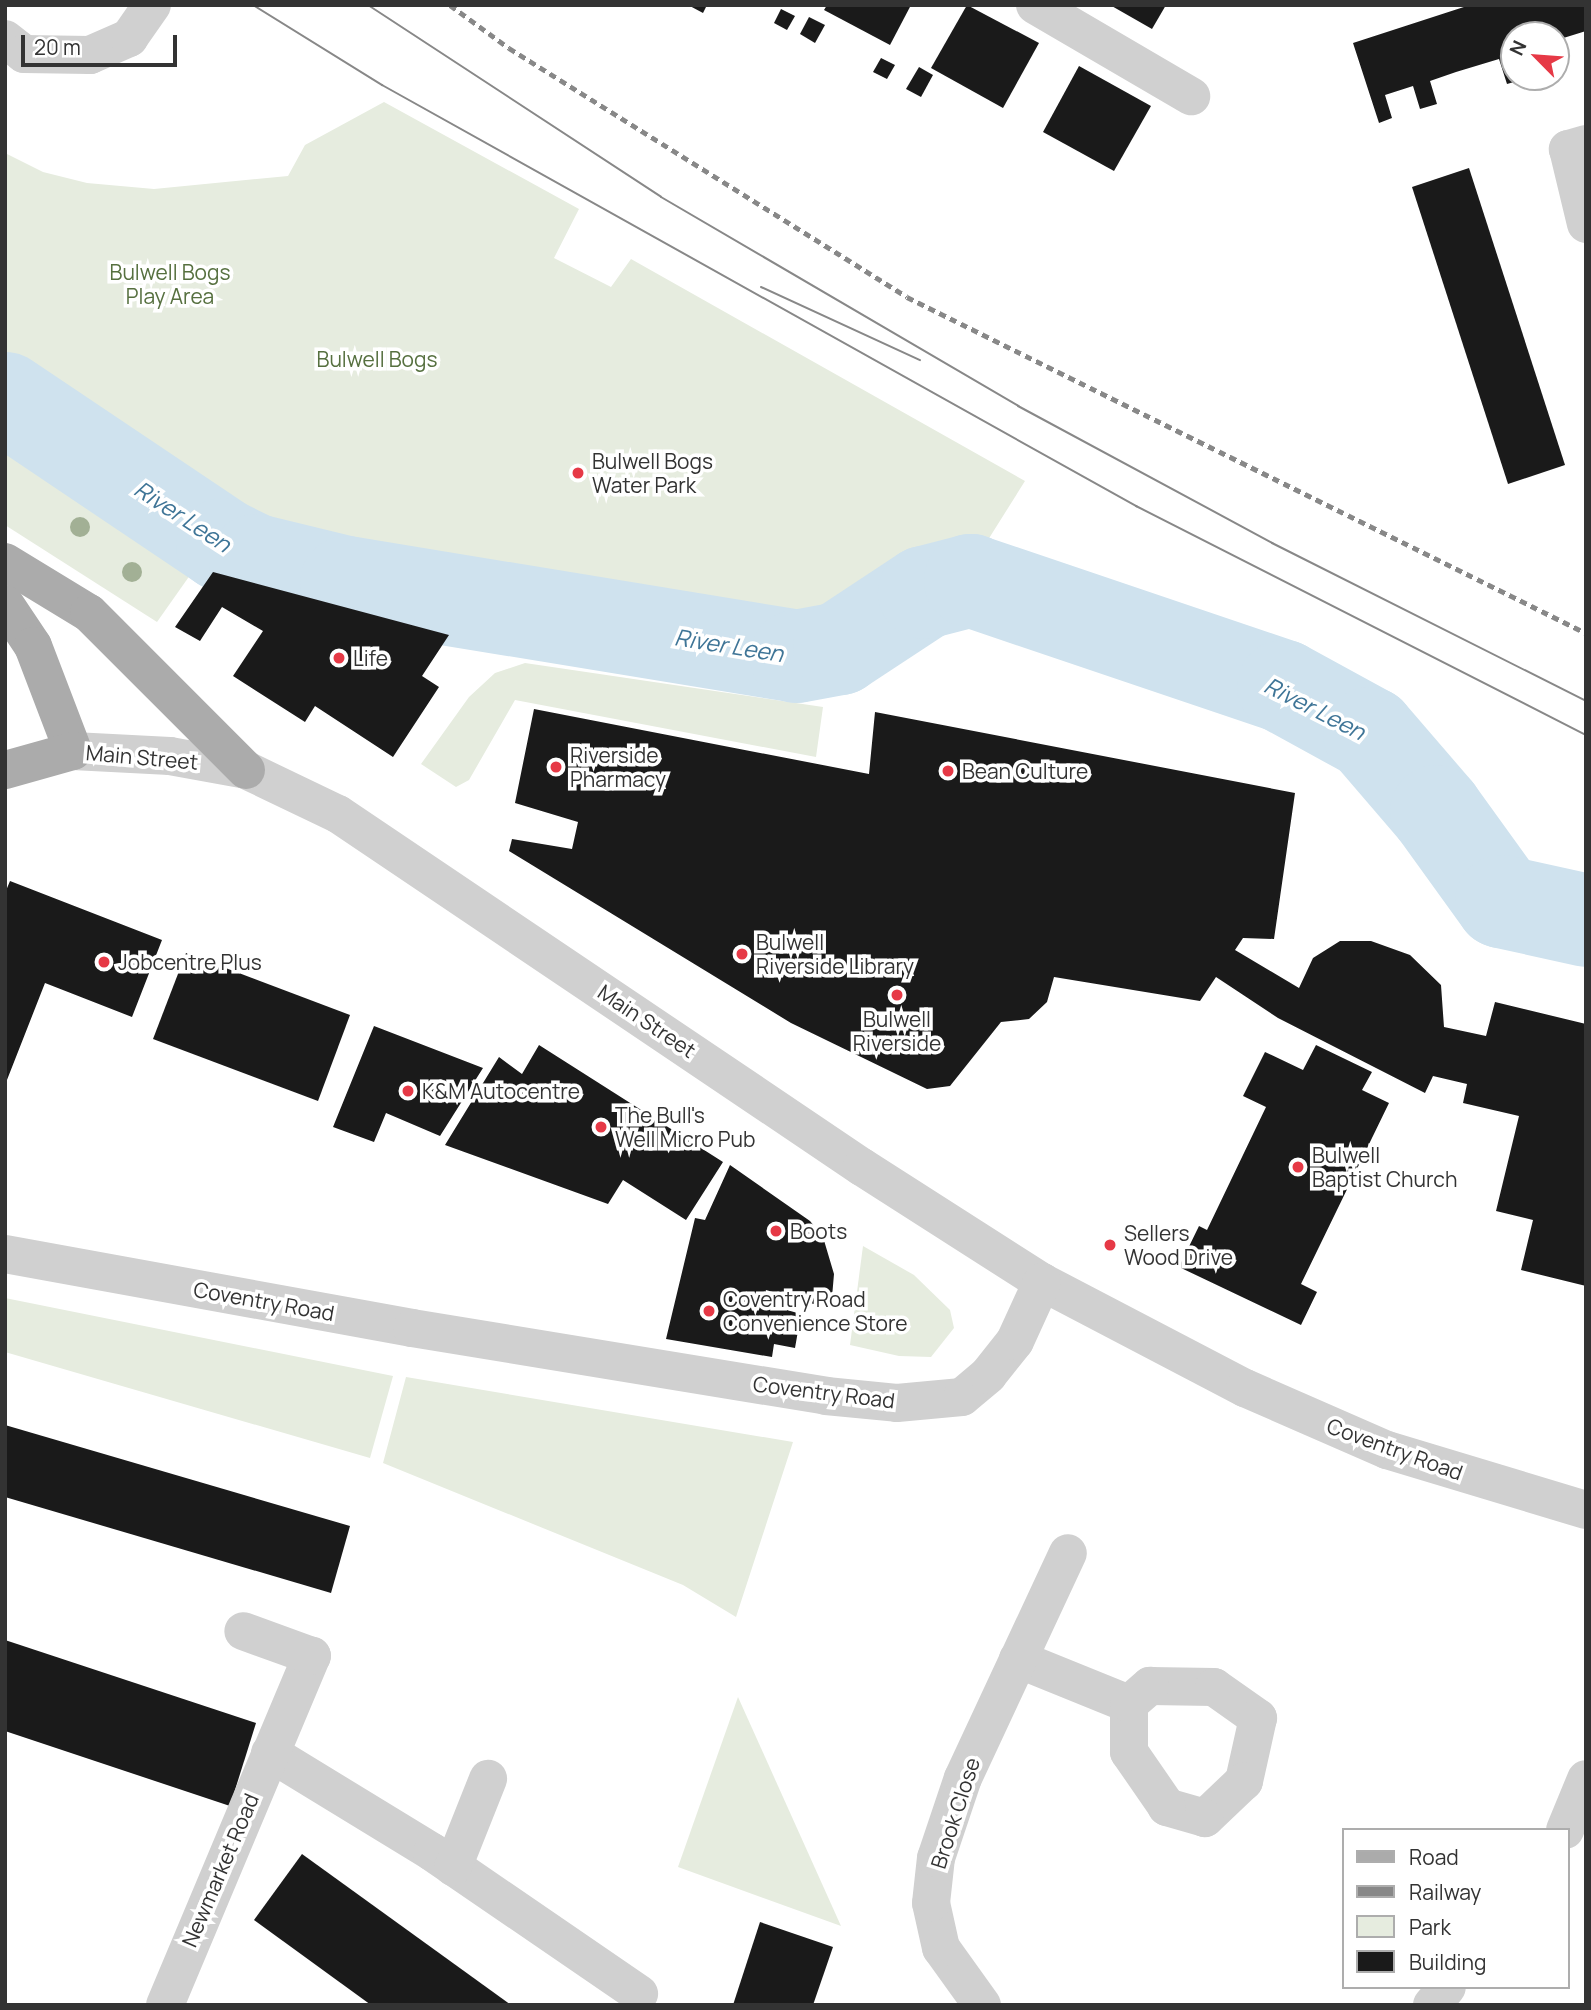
<!DOCTYPE html>
<html>
<head>
<meta charset="utf-8">
<style>
  body { margin:0 }
  #map { position:relative; width:1591px; height:2010px; overflow:hidden; background:#fff; font-family:Manrope,sans-serif }
  div>[style] { position:absolute }
  .green>* { inset:0; background:#e6ecdf }
  .river>* { height:93px; margin:-46.5px; padding:0 46.5px; transform-origin:46.5px; border-radius:46.5px; background:#cfe2ee }
  .building>* { inset:0; background:#1a1a1a }
  .minor>* { height:38px; margin:-19px; padding:0 19px; transform-origin:19px; border-radius:19px; background:#d0d0d0 }
  .major>* { height:38px; margin:-19px; padding:0 19px; transform-origin:19px; border-radius:19px; background:#ababab }
  .tram>* { height:2px; margin:-1px; padding:0 1px; transform-origin:1px; border-radius:1px; background:#888 }
  .rail>* { height:5px; margin-top:-2.5px; transform-origin:0; background:repeating-linear-gradient(90deg,#888 0 7px,transparent 0 12px) }
  .trees>* { width:20px; height:20px; margin:-10px; border-radius:50%; background:#a2b095 }
  .dots>* { width:19px; height:19px; translate:-50% -50%; box-sizing:border-box; border:4px solid #fff; border-radius:50% }
  span { translate:-50% -50%; white-space:nowrap; text-align:center; line-height:1.15; -webkit-text-stroke:7px #fff; paint-order:stroke }
  .park-label { font-size:21px; color:#56703f }
  .poi-label { font-size:21px; color:#333 }
  .left { translate:0 -50%; text-align:left }
  .street-label { font-size:21px; color:#333 }
  .water-label { font-size:23px; color:#3f7597; font-style:italic }
  .frame { position:absolute; inset:0; border:7px solid #333; pointer-events:none }
  .legend { position:absolute; left:1342px; top:1828px; width:228px; height:161px; box-sizing:border-box; background:#fff; border:2px solid #adadad; margin:0; padding:9px 12px; list-style:none; font-size:21px; color:#333 }
  .legend li { display:flex; align-items:center; gap:14px; height:35px }
  .legend b { width:35px; border:2px solid #adadad }
  .north { position:absolute; left:1500px; top:21px; width:70px; height:70px; box-sizing:border-box; background:#fff; border:2px solid #adadad; border-radius:50%; rotate:295deg; font-size:19px; font-weight:700; line-height:28px; text-align:center; color:#333 }
  .north::after { content:''; display:block; margin:auto; width:24px; height:32px; background:#e63946; clip-path:polygon(50% 0,100% 100%,50% 72%,0 100%) }
  .scale { position:absolute; left:21px; top:35px; width:156px; height:32px; box-sizing:border-box; border:4px solid #333; border-top:0; padding-left:9px; font-size:21px; line-height:24px; white-space:nowrap; color:#333; -webkit-text-stroke:5px #fff; paint-order:stroke }
</style>
</head>
<body>
<div id="map">
  <div class="green">
    <div style="clip-path:polygon(384px 102px,579px 209px,554px 258px,611px 287px,631px 259px,1025px 481px,976px 559px,911px 572px,865px 597px,761px 622px,347px 561px,239px 532px,5px 368px,5px 153px,43px 172px,87px 183px,154px 189px,288px 176px,305px 145px)"></div>
    <div style="clip-path:polygon(5px 427px,200px 561px,157px 622px,5px 525px)"></div>
    <div style="clip-path:polygon(525px 663px,823px 707px,816px 757px,515px 700px,469px 780px,456px 787px,421px 764px,469px 697px,495px 673px)"></div>
    <div style="clip-path:polygon(863px 1246px,914px 1275px,950px 1310px,954px 1328px,931px 1357px,899px 1356px,850px 1345px)"></div>
    <div style="clip-path:polygon(5px 1298px,393px 1376px,370px 1458px,5px 1352px)"></div>
    <div style="clip-path:polygon(406px 1377px,793px 1442px,736px 1617px,683px 1585px,383px 1463px)"></div>
    <div style="clip-path:polygon(738px 1697px,841px 1926px,678px 1867px)"></div>
  </div>
  <div class="river">
    <div style="left:5px;top:398px;width:262px;rotate:33.9deg"></div>
    <div style="left:222px;top:544px;width:37px;rotate:26deg"></div>
    <div style="left:255px;top:560px;width:94px;rotate:13.6deg"></div>
    <div style="left:346px;top:582px;width:456px;rotate:9.3deg"></div>
    <div style="left:796px;top:656px;width:44px;rotate:-10.5deg"></div>
    <div style="left:839px;top:648px;width:102px;rotate:-33.4deg"></div>
    <div style="left:924px;top:592px;width:48px;rotate:-14.6deg"></div>
    <div style="left:970px;top:580px;width:330px;rotate:18.7deg"></div>
    <div style="left:1283px;top:686px;width:98px;rotate:28.7deg"></div>
    <div style="left:1369px;top:733px;width:103px;rotate:49.3deg"></div>
    <div style="left:1436px;top:811px;width:111px;rotate:54.2deg"></div>
    <div style="left:1501px;top:901px;width:87px;rotate:12.6deg"></div>
  </div>
  <div class="building">
    <div style="clip-path:polygon(688px 5px,707px 5px,703px 13px)"></div>
    <div style="clip-path:polygon(827px 5px,911px 5px,890px 45px,824px 10px)"></div>
    <div style="clip-path:polygon(967px 5px,1039px 43px,1003px 108px,931px 68px)"></div>
    <div style="clip-path:polygon(1110px 5px,1166px 5px,1152px 29px)"></div>
    <div style="clip-path:polygon(1470px 5px,1586px 5px,1586px 31px,1557px 40px,1565px 65px,1556px 68px,1556px 35px,1514px 35px,1514px 77px,1521px 80px,1507px 84px,1499px 59px,1456px 72px,1430px 81px,1437px 104px,1420px 109px,1413px 86px,1385px 95px,1392px 118px,1379px 123px,1353px 43px)"></div>
    <div style="clip-path:polygon(781px 9px,795px 16px,787px 30px,774px 23px)"></div>
    <div style="clip-path:polygon(809px 17px,825px 25px,815px 43px,800px 34px)"></div>
    <div style="clip-path:polygon(881px 58px,895px 65px,887px 79px,873px 72px)"></div>
    <div style="clip-path:polygon(1079px 66px,1151px 106px,1114px 171px,1043px 132px)"></div>
    <div style="clip-path:polygon(919px 67px,933px 75px,921px 97px,906px 89px)"></div>
    <div style="clip-path:polygon(1469px 168px,1565px 465px,1508px 484px,1412px 187px)"></div>
    <div style="clip-path:polygon(213px 572px,449px 635px,422px 676px,439px 687px,393px 757px,315px 706px,305px 722px,233px 676px,263px 631px,222px 607px,200px 641px,175px 627px)"></div>
    <div style="clip-path:polygon(534px 709px,869px 774px,875px 712px,1295px 793px,1274px 939px,1243px 938px,1235px 950px,1299px 988px,1313px 958px,1340px 941px,1371px 941px,1410px 955px,1441px 985px,1444px 1027px,1486px 1036px,1495px 1002px,1586px 1024px,1586px 1286px,1521px 1270px,1533px 1220px,1496px 1211px,1519px 1116px,1463px 1103px,1467px 1084px,1433px 1076px,1425px 1093px,1278px 1018px,1216px 977px,1200px 1001px,1054px 977px,1047px 1002px,1029px 1019px,1001px 1022px,950px 1086px,927px 1089px,791px 1023px,509px 851px,512px 839px,572px 849px,578px 822px,515px 803px)"></div>
    <div style="clip-path:polygon(10px 881px,162px 940px,132px 1017px,45px 983px,5px 1085px,5px 893px)"></div>
    <div style="clip-path:polygon(186px 953px,350px 1015px,318px 1101px,153px 1039px)"></div>
    <div style="clip-path:polygon(374px 1026px,483px 1068px,440px 1136px,386px 1113px,374px 1142px,333px 1127px)"></div>
    <div style="clip-path:polygon(539px 1045px,723px 1162px,686px 1220px,623px 1180px,608px 1204px,445px 1145px,499px 1057px,522px 1074px)"></div>
    <div style="clip-path:polygon(1316px 1045px,1372px 1072px,1362px 1090px,1389px 1103px,1301px 1284px,1317px 1292px,1301px 1325px,1179px 1267px,1199px 1226px,1207px 1230px,1266px 1107px,1243px 1096px,1265px 1052px,1303px 1070px)"></div>
    <div style="clip-path:polygon(730px 1165px,810px 1221px,823px 1237px,834px 1274px,831px 1309px,766px 1290px,762px 1303px,801px 1314px,795px 1348px,774px 1344px,772px 1357px,666px 1339px,695px 1218px,705px 1220px)"></div>
    <div style="clip-path:polygon(5px 1425px,350px 1526px,331px 1593px,5px 1497px)"></div>
    <div style="clip-path:polygon(5px 1640px,256px 1723px,230px 1806px,5px 1731px)"></div>
    <div style="clip-path:polygon(302px 1854px,511px 2005px,371px 2005px,254px 1920px)"></div>
    <div style="clip-path:polygon(760px 1922px,833px 1947px,813px 2005px,733px 2005px)"></div>
  </div>
  <div class="minor">
    <div style="left:1035px;top:5px;width:181px;rotate:30.3deg"></div>
    <div style="left:5px;top:39px;width:24px;rotate:38deg"></div>
    <div style="left:24px;top:54px;width:66px;rotate:0.9deg"></div>
    <div style="left:90px;top:55px;width:43px;rotate:-23.6deg"></div>
    <div style="left:129px;top:38px;width:40px;rotate:-55.1deg"></div>
    <div style="left:1586px;top:144px;width:19px;rotate:164deg"></div>
    <div style="left:1568px;top:149px;width:77px;rotate:76.5deg"></div>
    <div style="left:73px;top:751px;width:97px;rotate:3deg"></div>
    <div style="left:170px;top:756px;width:77px;rotate:10.4deg"></div>
    <div style="left:246px;top:770px;width:102px;rotate:25.6deg"></div>
    <div style="left:338px;top:814px;width:632px;rotate:33.97deg"></div>
    <div style="left:862px;top:1167px;width:214px;rotate:32.6deg"></div>
    <div style="left:1042px;top:1282px;width:229px;rotate:27.6deg"></div>
    <div style="left:1245px;top:1388px;width:155px;rotate:23.6deg"></div>
    <div style="left:1387px;top:1450px;width:208px;rotate:16.8deg"></div>
    <div style="left:5px;top:1254px;width:414px;rotate:10.3deg"></div>
    <div style="left:412px;top:1328px;width:420px;rotate:9.3deg"></div>
    <div style="left:826px;top:1396px;width:71px;rotate:5.6deg"></div>
    <div style="left:897px;top:1403px;width:65px;rotate:-5.3deg"></div>
    <div style="left:962px;top:1397px;width:34px;rotate:-40deg"></div>
    <div style="left:988px;top:1375px;width:43px;rotate:-51.5deg"></div>
    <div style="left:1015px;top:1341px;width:65px;rotate:-65.4deg"></div>
    <div style="left:1018px;top:1659px;width:120px;rotate:22.1deg"></div>
    <div style="left:1150px;top:1686px;width:64px;rotate:0.9deg"></div>
    <div style="left:1214px;top:1687px;width:54px;rotate:35.2deg"></div>
    <div style="left:1258px;top:1718px;width:65px;rotate:102.5deg"></div>
    <div style="left:1244px;top:1781px;width:54px;rotate:136.5deg"></div>
    <div style="left:1205px;top:1818px;width:40px;rotate:-164deg"></div>
    <div style="left:1167px;top:1807px;width:67px;rotate:-124.6deg"></div>
    <div style="left:1129px;top:1752px;width:48px;rotate:-90deg"></div>
    <div style="left:1129px;top:1704px;width:28px;rotate:-41deg"></div>
    <div style="left:270px;top:1753px;width:190px;rotate:31.4deg"></div>
    <div style="left:432px;top:1852px;width:251px;rotate:34.4deg"></div>
    <div style="left:1565px;top:1830px;width:55px;rotate:-67.6deg"></div>
    <div style="left:453px;top:1867px;width:95px;rotate:-68.3deg"></div>
    <div style="left:165px;top:2005px;width:379px;rotate:-67.2deg"></div>
    <div style="left:312px;top:1656px;width:73px;rotate:-160.1deg"></div>
    <div style="left:982px;top:2005px;width:70px;rotate:-125.7deg"></div>
    <div style="left:941px;top:1948px;width:46px;rotate:-102.5deg"></div>
    <div style="left:931px;top:1903px;width:45px;rotate:-83.7deg"></div>
    <div style="left:936px;top:1858px;width:84px;rotate:-71.4deg"></div>
    <div style="left:963px;top:1778px;width:248px;rotate:-65deg"></div>
    <div style="left:1432px;top:2005px;width:23px;rotate:-50deg"></div>
  </div>
  <div class="major">
    <div style="left:5px;top:562px;width:98px;rotate:31.3deg"></div>
    <div style="left:89px;top:613px;width:222px;rotate:45deg"></div>
    <div style="left:5px;top:604px;width:50px;rotate:56.3deg"></div>
    <div style="left:33px;top:646px;width:112px;rotate:69.1deg"></div>
    <div style="left:73px;top:751px;width:71px;rotate:164.4deg"></div>
  </div>
  <div class="tram">
    <div style="left:253px;top:5px;width:152px;rotate:31.8deg"></div>
    <div style="left:382px;top:85px;width:864px;rotate:29.18deg"></div>
    <div style="left:1136px;top:506px;width:505px;rotate:26.97deg"></div>
    <div style="left:368px;top:5px;width:350px;rotate:33.2deg"></div>
    <div style="left:661px;top:197px;width:414px;rotate:30.3deg"></div>
    <div style="left:1018px;top:406px;width:289px;rotate:28.3deg"></div>
    <div style="left:1272px;top:543px;width:352px;rotate:26.7deg"></div>
    <div style="left:761px;top:287px;width:175px;rotate:24.7deg"></div>
  </div>
  <div class="rail">
    <div style="left:450px;top:5px;width:73px;rotate:36.1deg"></div>
    <div style="left:509px;top:48px;width:469px;rotate:32deg"></div>
    <div style="left:907px;top:297px;width:758px;rotate:26.33deg"></div>
  </div>
  <div class="trees">
    <div style="left:80px;top:527px"></div>
    <div style="left:132px;top:572px"></div>
  </div>
  <div class="dots">
    <div style="left:578px;top:473px;background:#e63946"></div>
    <div style="left:339px;top:658px;background:#e63946"></div>
    <div style="left:556px;top:767px;background:#e63946"></div>
    <div style="left:948px;top:771px;background:#e63946"></div>
    <div style="left:742px;top:954px;background:#e63946"></div>
    <div style="left:104px;top:962px;background:#e63946"></div>
    <div style="left:897px;top:995px;background:#e63946"></div>
    <div style="left:408px;top:1091px;background:#e63946"></div>
    <div style="left:601px;top:1127px;background:#e63946"></div>
    <div style="left:1298px;top:1167px;background:#e63946"></div>
    <div style="left:776px;top:1231px;background:#e63946"></div>
    <div style="left:1110px;top:1245px;background:#e63946"></div>
    <div style="left:709px;top:1311px;background:#e63946"></div>
  </div>
  <div class="park-label">
    <span style="left:170px;top:284px">Bulwell Bogs<br>Play Area</span>
    <span style="left:377px;top:359px">Bulwell Bogs</span>
  </div>
  <div class="poi-label">
    <span class="left" style="left:592px;top:473px">Bulwell Bogs<br>Water Park</span>
    <span class="left" style="left:353px;top:658px">Life</span>
    <span class="left" style="left:570px;top:767px">Riverside<br>Pharmacy</span>
    <span class="left" style="left:962px;top:771px">Bean Culture</span>
    <span class="left" style="left:756px;top:954px">Bulwell<br>Riverside Library</span>
    <span class="left" style="left:118px;top:962px">Jobcentre Plus</span>
    <span style="left:897px;top:1031px">Bulwell<br>Riverside</span>
    <span class="left" style="left:422px;top:1091px">K&amp;M Autocentre</span>
    <span class="left" style="left:615px;top:1127px">The Bull's<br>Well Micro Pub</span>
    <span class="left" style="left:1312px;top:1167px">Bulwell<br>Baptist Church</span>
    <span class="left" style="left:790px;top:1231px">Boots</span>
    <span class="left" style="left:1124px;top:1245px">Sellers<br>Wood Drive</span>
    <span class="left" style="left:723px;top:1311px">Coventry Road<br>Convenience Store</span>
  </div>
  <div class="street-label">
    <span style="left:142px;top:757px;rotate:5deg">Main Street</span>
    <span style="left:647px;top:1021px;rotate:34deg">Main Street</span>
    <span style="left:264px;top:1301px;rotate:10deg">Coventry Road</span>
    <span style="left:824px;top:1392px;rotate:7deg">Coventry Road</span>
    <span style="left:1395px;top:1449px;rotate:20deg">Coventry Road</span>
    <span style="left:955px;top:1813px;rotate:-72deg">Brook Close</span>
    <span style="left:220px;top:1870px;rotate:-67deg">Newmarket Road</span>
  </div>
  <div class="water-label">
    <span style="left:183px;top:516px;rotate:33deg">River Leen</span>
    <span style="left:729px;top:645px;rotate:9deg">River Leen</span>
    <span style="left:1315px;top:708px;rotate:27deg">River Leen</span>
  </div>
  <div class="frame"></div>
  <ul class="legend">
  <li><b style="height:9px;background:#ababab"></b>Road</li>
  <li><b style="height:9px;background:#888"></b>Railway</li>
  <li><b style="height:19px;background:#e6ecdf"></b>Park</li>
  <li><b style="height:19px;background:#1a1a1a"></b>Building</li>
  </ul>
  <div class="north">N</div>
  <div class="scale">20 m</div>
</div>
</body>
</html>
